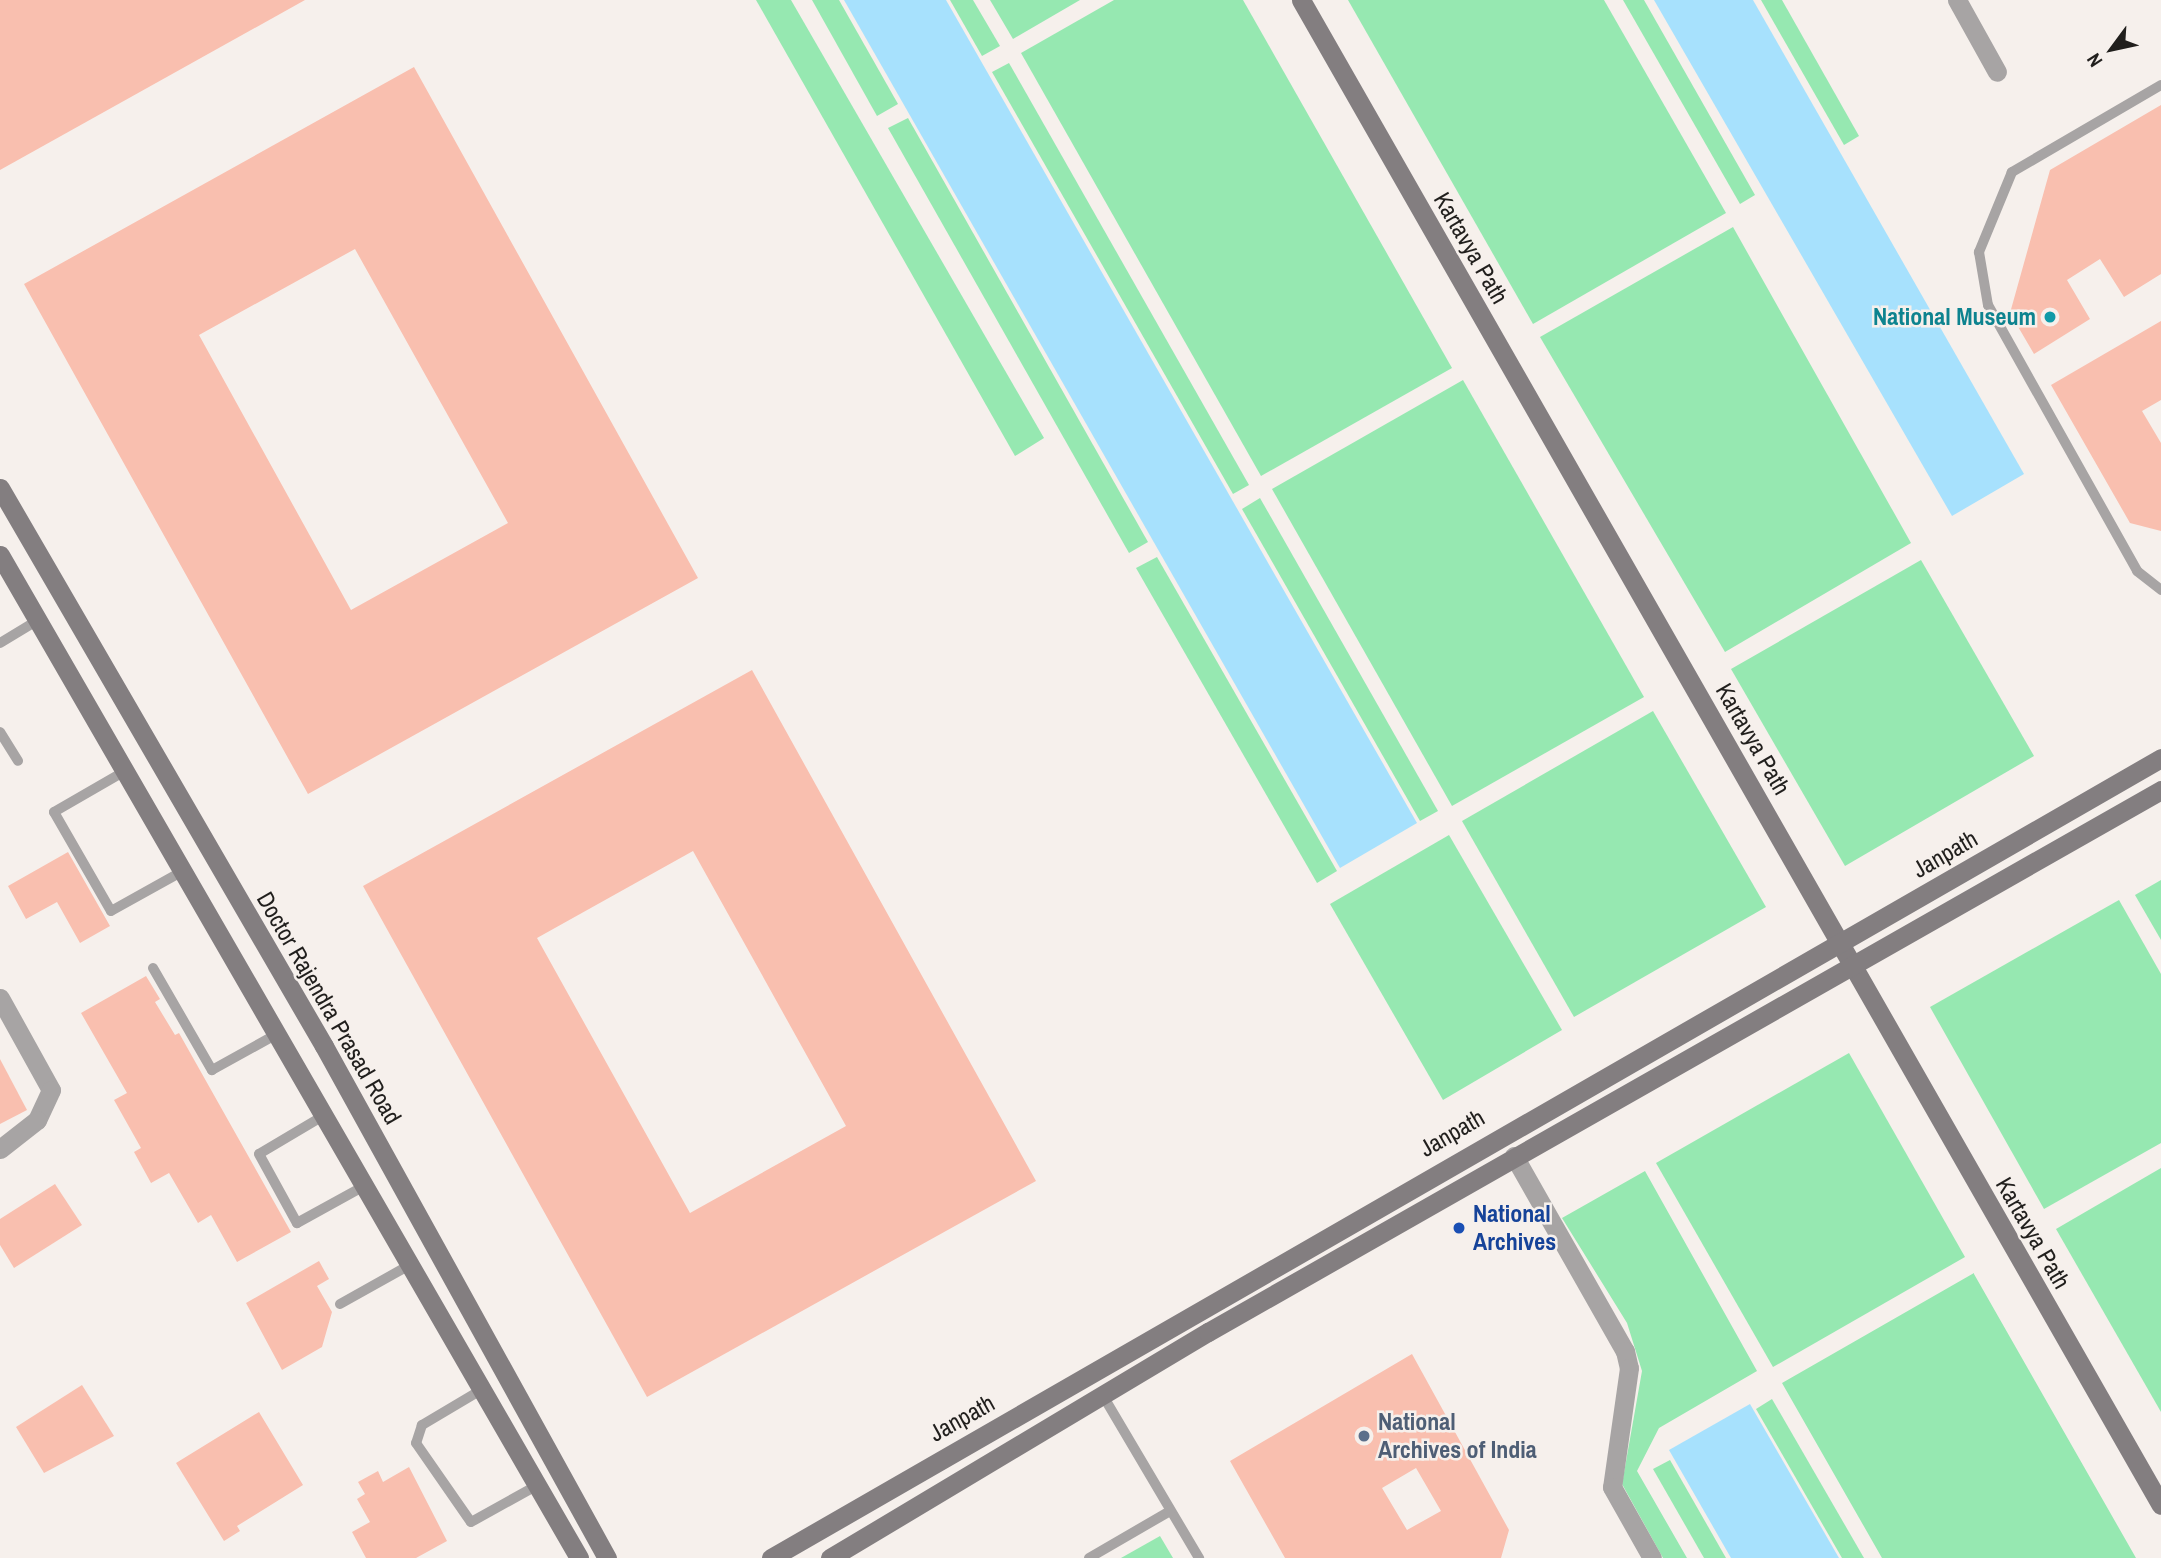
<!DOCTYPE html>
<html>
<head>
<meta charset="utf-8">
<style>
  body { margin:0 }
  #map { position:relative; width:2161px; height:1558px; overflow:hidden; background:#f6f0ec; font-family:"Archivo Narrow",sans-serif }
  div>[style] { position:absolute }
  .green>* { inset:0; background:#96e8b1 }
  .water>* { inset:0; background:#a7e1fd }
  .building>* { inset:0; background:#f9bfaf }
  .service>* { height:10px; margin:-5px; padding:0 5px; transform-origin:5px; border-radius:5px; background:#a7a4a4 }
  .minor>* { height:19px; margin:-9.5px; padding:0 9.5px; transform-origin:9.5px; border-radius:9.5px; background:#a7a4a4 }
  .secondary>* { height:19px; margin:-9.5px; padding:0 9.5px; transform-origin:9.5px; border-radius:9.5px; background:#837e80 }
  .dots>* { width:19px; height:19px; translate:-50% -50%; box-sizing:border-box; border:4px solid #f6f0ec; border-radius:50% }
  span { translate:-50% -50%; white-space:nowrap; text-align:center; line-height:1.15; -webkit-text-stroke:5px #f6f0ec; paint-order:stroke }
  .street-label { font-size:24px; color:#211f1d }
  .culture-label { font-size:24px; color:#0d838f; font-weight:700 }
  .right { translate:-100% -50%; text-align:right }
  .transit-label { font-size:24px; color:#164399; font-weight:700 }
  .left { translate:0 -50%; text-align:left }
  .service-label { font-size:24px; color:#4e5e75; font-weight:700 }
  .north { position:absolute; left:2077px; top:14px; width:70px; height:70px; -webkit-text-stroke:5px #f6f0ec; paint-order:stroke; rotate:237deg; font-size:19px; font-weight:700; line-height:28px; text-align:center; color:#211f1d }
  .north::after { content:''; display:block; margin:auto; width:24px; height:32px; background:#211f1d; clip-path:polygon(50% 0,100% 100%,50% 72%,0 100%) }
</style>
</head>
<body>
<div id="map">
  <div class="green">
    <div style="clip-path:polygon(756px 0,791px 0,1044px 438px,1015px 456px)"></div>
    <div style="clip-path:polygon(812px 0,839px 0,898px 104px,877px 116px)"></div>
    <div style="clip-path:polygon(950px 0,973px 0,1000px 46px,982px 56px)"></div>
    <div style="clip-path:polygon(990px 0,1080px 0,1013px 39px)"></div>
    <div style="clip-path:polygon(1114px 0,1243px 0,1452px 368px,1261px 476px,1021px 53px)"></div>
    <div style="clip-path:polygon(1348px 0,1604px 0,1726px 213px,1533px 324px)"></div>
    <div style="clip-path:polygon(1623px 0,1644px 0,1755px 195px,1740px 204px)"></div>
    <div style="clip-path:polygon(1761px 0,1782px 0,1859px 136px,1844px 145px)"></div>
    <div style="clip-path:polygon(1009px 63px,1249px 485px,1233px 494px,992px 72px)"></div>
    <div style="clip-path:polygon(908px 118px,1148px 542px,1129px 553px,888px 128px)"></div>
    <div style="clip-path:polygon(1733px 227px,1911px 543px,1725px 652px,1540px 337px)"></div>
    <div style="clip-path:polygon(1463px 380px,1644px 697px,1452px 806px,1272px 489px)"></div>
    <div style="clip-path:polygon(1260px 498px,1438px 811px,1420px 821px,1242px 509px)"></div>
    <div style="clip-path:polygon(1157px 557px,1337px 871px,1317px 883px,1136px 568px)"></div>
    <div style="clip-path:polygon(1921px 560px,2034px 756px,1845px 866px,1731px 669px)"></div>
    <div style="clip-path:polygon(1653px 711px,1766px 907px,1574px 1017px,1462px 821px)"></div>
    <div style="clip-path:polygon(1449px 835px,1562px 1030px,1443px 1100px,1330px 904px)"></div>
    <div style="clip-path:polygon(2161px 880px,2161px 940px,2135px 895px)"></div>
    <div style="clip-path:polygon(2119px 900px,2161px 974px,2161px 1143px,2044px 1209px,1930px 1007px)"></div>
    <div style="clip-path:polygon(1849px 1053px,1965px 1257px,1773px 1367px,1656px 1163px)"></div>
    <div style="clip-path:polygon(2161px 1168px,2161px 1412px,2056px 1229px)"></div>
    <div style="clip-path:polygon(1645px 1171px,1757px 1371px,1659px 1428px,1637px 1471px,1687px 1558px,1663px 1558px,1622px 1484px,1642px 1371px,1627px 1323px,1562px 1218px)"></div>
    <div style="clip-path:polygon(1974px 1273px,1974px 1274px,2136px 1558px,1882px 1558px,1782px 1383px)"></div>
    <div style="clip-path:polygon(1772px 1399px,1864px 1558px,1842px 1558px,1756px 1409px)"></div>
    <div style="clip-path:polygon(1670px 1460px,1726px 1558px,1704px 1558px,1653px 1469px)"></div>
    <div style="clip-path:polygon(1160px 1536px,1173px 1558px,1121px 1558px)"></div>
  </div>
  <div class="water">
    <div style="clip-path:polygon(844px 0,946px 0,1417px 823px,1340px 868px)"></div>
    <div style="clip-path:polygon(1654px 0,1753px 0,2024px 474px,1952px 516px)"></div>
    <div style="clip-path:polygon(1750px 1404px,1839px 1558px,1731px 1558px,1669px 1450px)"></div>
  </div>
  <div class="building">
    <div style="clip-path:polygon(0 0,305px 0,0 170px)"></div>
    <div style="clip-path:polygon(evenodd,414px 67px,698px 578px,308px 794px,24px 284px,414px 67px,355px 249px,508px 523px,351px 610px,199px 335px,355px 249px)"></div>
    <div style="clip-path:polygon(2161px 105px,2161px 274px,2124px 297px,2100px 259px,2067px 280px,2090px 319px,2034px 354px,2010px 313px,2050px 170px)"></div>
    <div style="clip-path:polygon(2161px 321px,2161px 400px,2142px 411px,2161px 443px,2161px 531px,2130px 523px,2051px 385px)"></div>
    <div style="clip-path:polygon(evenodd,752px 670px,1036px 1181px,647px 1397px,363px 886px,752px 670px,693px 851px,846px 1126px,690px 1213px,537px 938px,693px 851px)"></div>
    <div style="clip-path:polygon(68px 852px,110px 926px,80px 943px,57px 902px,26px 919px,8px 886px)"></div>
    <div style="clip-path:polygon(146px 976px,160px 999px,155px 1002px,175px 1035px,179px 1033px,291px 1232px,237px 1262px,211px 1215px,198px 1223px,169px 1173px,151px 1183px,134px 1152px,141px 1148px,114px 1100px,127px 1093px,81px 1013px)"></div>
    <div style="clip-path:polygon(0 1059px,27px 1110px,0 1124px)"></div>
    <div style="clip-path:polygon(55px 1184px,82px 1225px,14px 1268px,0 1245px,0 1219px)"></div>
    <div style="clip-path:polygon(319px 1261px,329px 1279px,317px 1286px,332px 1312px,322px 1347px,282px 1370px,246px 1303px)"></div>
    <div style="clip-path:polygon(evenodd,1412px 1354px,1509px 1530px,1501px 1558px,1285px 1558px,1230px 1461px,1412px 1354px,1416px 1468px,1441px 1511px,1407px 1530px,1382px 1488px,1416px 1468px)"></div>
    <div style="clip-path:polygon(82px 1385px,114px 1436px,44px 1473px,16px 1427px)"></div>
    <div style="clip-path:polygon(259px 1412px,303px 1485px,237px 1526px,240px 1531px,224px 1541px,176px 1463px)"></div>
    <div style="clip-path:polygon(409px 1467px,447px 1541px,416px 1558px,366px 1558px,352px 1532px,370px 1522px,357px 1499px,365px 1494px,358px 1482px,378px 1471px,383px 1482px)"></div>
  </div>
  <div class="service">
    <div style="left:2161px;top:85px;width:173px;rotate:149.7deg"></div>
    <div style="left:2012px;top:172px;width:87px;rotate:112.4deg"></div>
    <div style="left:1979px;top:252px;width:54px;rotate:80.4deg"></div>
    <div style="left:1988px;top:305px;width:305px;rotate:60.7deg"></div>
    <div style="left:2137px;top:571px;width:31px;rotate:38deg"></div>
    <div style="left:0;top:643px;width:44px;rotate:-31.2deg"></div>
    <div style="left:0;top:732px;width:34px;rotate:58deg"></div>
    <div style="left:125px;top:771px;width:82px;rotate:150deg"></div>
    <div style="left:54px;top:812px;width:114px;rotate:60.1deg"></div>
    <div style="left:111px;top:911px;width:82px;rotate:-29.1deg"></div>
    <div style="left:153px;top:968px;width:118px;rotate:60deg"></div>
    <div style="left:212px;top:1070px;width:74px;rotate:-29deg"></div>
    <div style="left:323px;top:1116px;width:74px;rotate:149.3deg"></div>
    <div style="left:259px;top:1154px;width:79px;rotate:61.2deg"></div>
    <div style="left:297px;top:1223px;width:77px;rotate:-28.9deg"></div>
    <div style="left:340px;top:1304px;width:78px;rotate:-29.2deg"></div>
    <div style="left:481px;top:1390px;width:69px;rotate:149.3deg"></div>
    <div style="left:422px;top:1425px;width:19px;rotate:108deg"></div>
    <div style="left:416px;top:1443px;width:96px;rotate:55.2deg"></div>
    <div style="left:471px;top:1522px;width:74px;rotate:-29deg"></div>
    <div style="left:1102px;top:1394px;width:191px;rotate:59.4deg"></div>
    <div style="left:1089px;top:1558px;width:94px;rotate:-30.1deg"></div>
  </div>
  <div class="minor">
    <div style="left:1957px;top:0;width:82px;rotate:60.9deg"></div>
    <div style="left:0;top:998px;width:105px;rotate:61deg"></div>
    <div style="left:51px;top:1090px;width:33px;rotate:115deg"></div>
    <div style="left:37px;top:1120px;width:47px;rotate:141.9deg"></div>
    <div style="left:1514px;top:1156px;width:224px;rotate:60.4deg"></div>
    <div style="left:1625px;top:1351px;width:17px;rotate:77deg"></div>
    <div style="left:1629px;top:1368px;width:120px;rotate:98.1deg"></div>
    <div style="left:1612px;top:1487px;width:81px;rotate:60.6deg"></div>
  </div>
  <div class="secondary">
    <div style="left:1301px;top:0;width:1733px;rotate:60.26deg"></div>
    <div style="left:0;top:488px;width:645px;rotate:59.86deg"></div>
    <div style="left:324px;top:1046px;width:585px;rotate:61.07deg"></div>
    <div style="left:0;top:555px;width:1158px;rotate:60deg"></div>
    <div style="left:771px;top:1558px;width:1604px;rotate:-29.92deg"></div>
    <div style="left:830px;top:1558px;width:440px;rotate:-30.9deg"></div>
    <div style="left:1208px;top:1332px;width:1096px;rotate:-29.63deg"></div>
  </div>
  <div class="dots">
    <div style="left:2050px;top:317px;background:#0f9aa8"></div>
    <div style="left:1459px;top:1228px;background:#1a4fb4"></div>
    <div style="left:1364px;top:1436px;background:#5c6f8a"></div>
  </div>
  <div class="street-label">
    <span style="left:1471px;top:248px;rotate:60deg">Kartavya Path</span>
    <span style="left:1753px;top:739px;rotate:60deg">Kartavya Path</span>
    <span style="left:1945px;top:854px;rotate:-30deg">Janpath</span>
    <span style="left:329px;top:1008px;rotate:60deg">Doctor Rajendra Prasad Road</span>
    <span style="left:1452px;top:1133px;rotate:-30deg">Janpath</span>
    <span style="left:2033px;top:1233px;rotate:60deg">Kartavya Path</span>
    <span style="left:962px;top:1418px;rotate:-29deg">Janpath</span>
  </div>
  <div class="culture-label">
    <span class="right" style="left:2036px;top:317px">National Museum</span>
  </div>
  <div class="transit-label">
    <span class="left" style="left:1473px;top:1228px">National<br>Archives</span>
  </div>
  <div class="service-label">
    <span class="left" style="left:1378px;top:1436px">National<br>Archives of India</span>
  </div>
  <div class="north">N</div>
</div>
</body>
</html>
